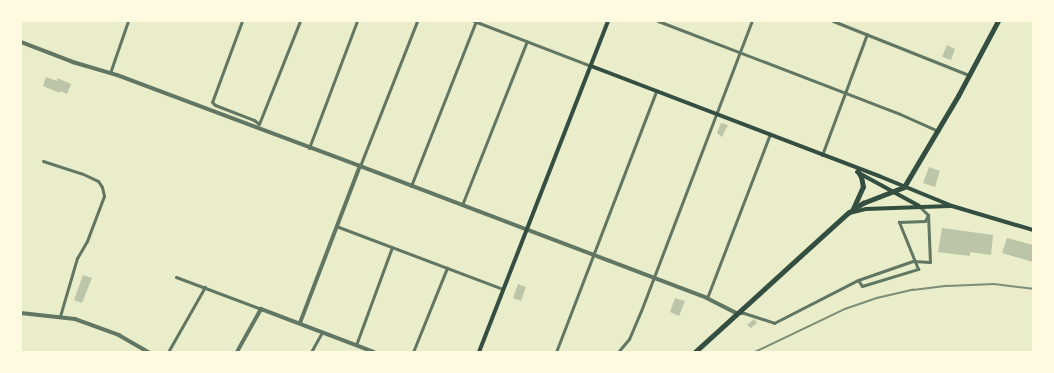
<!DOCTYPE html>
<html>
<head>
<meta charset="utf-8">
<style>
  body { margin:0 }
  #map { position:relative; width:1054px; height:373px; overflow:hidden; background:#e9edc9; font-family:Barlow,sans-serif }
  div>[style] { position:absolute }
  .building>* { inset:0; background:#bcc5a7 }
  .minor>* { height:3px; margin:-1.5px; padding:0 1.5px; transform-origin:1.5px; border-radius:1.5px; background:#617663 }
  .tertiary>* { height:3.5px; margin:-1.75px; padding:0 1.75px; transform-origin:1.75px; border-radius:1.75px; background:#617663 }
  .secondary>* { height:4px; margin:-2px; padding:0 2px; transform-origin:2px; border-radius:2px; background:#344e41 }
  .primary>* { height:4.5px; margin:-2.25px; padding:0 2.25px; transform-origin:2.25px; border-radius:2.25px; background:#344e41 }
  .rail>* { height:1.5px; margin:-0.75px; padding:0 0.75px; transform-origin:0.75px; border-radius:0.75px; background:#7c8e77 }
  span { translate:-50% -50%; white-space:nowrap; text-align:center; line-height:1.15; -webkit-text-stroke:3px #fefae0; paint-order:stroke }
  .frame { position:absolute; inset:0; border:22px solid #fefae0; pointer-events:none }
</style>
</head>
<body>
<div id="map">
  <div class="building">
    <div style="clip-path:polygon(947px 45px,955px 49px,951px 60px,942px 57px)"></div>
    <div style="clip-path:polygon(46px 77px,57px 81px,57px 78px,71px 84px,67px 94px,60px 91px,60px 93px,43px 86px)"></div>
    <div style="clip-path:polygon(721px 123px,728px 125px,722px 137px,717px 133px)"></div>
    <div style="clip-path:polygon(929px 167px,940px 171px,935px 187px,923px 183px)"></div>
    <div style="clip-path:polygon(942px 228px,993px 235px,991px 255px,970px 252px,970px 256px,938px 252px)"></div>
    <div style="clip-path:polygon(1007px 238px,1033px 245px,1033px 262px,1002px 253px)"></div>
    <div style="clip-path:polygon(83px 275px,92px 278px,82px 303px,74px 300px)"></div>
    <div style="clip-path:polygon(518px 284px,526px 287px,521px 301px,513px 298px)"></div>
    <div style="clip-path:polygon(675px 298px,685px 301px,679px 316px,670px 312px)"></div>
    <div style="clip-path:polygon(754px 319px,757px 323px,751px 328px,747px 325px)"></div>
  </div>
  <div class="minor">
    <div style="left:242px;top:21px;width:86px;rotate:110.3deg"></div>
    <div style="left:212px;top:102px;width:4px;rotate:45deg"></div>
    <div style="left:215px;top:105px;width:42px;rotate:21deg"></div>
    <div style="left:254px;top:120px;width:6px;rotate:39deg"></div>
    <div style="left:474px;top:21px;width:125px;rotate:21deg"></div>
    <div style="left:658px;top:21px;width:259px;rotate:21deg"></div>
    <div style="left:900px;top:114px;width:42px;rotate:24.1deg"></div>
    <div style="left:833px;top:21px;width:146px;rotate:21.7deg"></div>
    <div style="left:110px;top:73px;width:55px;rotate:-70.9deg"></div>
    <div style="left:259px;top:124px;width:111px;rotate:-68.3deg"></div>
    <div style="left:309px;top:148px;width:136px;rotate:-69.3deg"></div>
    <div style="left:822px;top:155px;width:129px;rotate:-69.6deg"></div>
    <div style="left:43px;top:161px;width:40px;rotate:18deg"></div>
    <div style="left:81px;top:173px;width:19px;rotate:25deg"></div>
    <div style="left:98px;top:181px;width:7px;rotate:56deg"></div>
    <div style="left:102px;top:187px;width:9px;rotate:77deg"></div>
    <div style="left:104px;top:196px;width:48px;rotate:110.7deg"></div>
    <div style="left:87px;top:241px;width:20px;rotate:120deg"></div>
    <div style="left:77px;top:258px;width:60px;rotate:106.3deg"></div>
    <div style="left:360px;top:166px;width:156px;rotate:-68.5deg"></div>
    <div style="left:411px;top:186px;width:177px;rotate:-68.5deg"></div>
    <div style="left:462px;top:205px;width:176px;rotate:-68.4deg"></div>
    <div style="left:336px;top:226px;width:178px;rotate:20.7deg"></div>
    <div style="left:176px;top:277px;width:91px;rotate:20.6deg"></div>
    <div style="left:858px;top:280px;width:7px;rotate:56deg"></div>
    <div style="left:862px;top:286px;width:59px;rotate:-16.9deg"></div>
    <div style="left:918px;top:269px;width:51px;rotate:-112deg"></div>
    <div style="left:899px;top:222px;width:26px;rotate:-2deg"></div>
    <div style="left:925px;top:221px;width:7px;rotate:-63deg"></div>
    <div style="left:928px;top:215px;width:11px;rotate:-135deg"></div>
    <div style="left:707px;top:298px;width:176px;rotate:-69deg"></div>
    <div style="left:737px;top:313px;width:7px"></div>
    <div style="left:744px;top:313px;width:32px;rotate:18deg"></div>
    <div style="left:774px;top:323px;width:94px;rotate:-27.1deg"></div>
    <div style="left:858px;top:280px;width:58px;rotate:-19.1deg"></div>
    <div style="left:913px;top:261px;width:17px;rotate:3deg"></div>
    <div style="left:930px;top:262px;width:47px;rotate:-92.4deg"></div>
    <div style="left:356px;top:345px;width:104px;rotate:-69.8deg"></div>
    <div style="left:168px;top:352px;width:75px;rotate:-60.4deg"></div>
    <div style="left:311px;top:352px;width:23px;rotate:-61deg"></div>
    <div style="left:413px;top:352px;width:91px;rotate:-68deg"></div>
    <div style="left:556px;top:352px;width:280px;rotate:-69deg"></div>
    <div style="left:618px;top:352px;width:17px;rotate:-50deg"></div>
    <div style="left:629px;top:339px;width:30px;rotate:-67deg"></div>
    <div style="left:641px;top:311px;width:311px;rotate:-69.1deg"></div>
  </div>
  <div class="tertiary">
    <div style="left:21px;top:42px;width:56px;rotate:21deg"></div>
    <div style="left:73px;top:62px;width:46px;rotate:16.5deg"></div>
    <div style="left:117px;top:75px;width:259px;rotate:20.5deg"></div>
    <div style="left:360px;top:166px;width:371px;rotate:20.8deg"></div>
    <div style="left:707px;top:298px;width:34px;rotate:27deg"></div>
    <div style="left:21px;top:313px;width:54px;rotate:6.3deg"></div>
    <div style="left:75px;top:319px;width:47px;rotate:20deg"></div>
    <div style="left:119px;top:335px;width:34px;rotate:30deg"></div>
    <div style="left:300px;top:323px;width:168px;rotate:-69.1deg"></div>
    <div style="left:237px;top:352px;width:49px;rotate:-60.8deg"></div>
    <div style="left:261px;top:309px;width:121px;rotate:20.8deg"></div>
  </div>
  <div class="secondary">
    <div style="left:591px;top:66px;width:308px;rotate:20.9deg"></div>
    <div style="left:879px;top:176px;width:79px;rotate:22.3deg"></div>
    <div style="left:952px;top:206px;width:84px;rotate:16.5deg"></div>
    <div style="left:857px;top:172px;width:71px;rotate:28.7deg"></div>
    <div style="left:849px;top:213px;width:17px;rotate:-13deg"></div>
    <div style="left:866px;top:209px;width:84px;rotate:-2deg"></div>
    <div style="left:479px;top:352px;width:355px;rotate:-68.7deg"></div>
  </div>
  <div class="primary">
    <div style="left:853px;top:209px;width:24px;rotate:-66deg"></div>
    <div style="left:863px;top:187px;width:10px;rotate:-101deg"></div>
    <div style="left:861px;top:177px;width:6px;rotate:-121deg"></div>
    <div style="left:695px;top:352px;width:207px;rotate:-42.3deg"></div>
    <div style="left:848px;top:213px;width:18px;rotate:-34deg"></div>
    <div style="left:863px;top:203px;width:44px;rotate:-21.3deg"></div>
    <div style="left:904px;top:187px;width:106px;rotate:-59.3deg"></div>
    <div style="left:958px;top:96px;width:85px;rotate:-61.9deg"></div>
  </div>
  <div class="rail">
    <div style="left:755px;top:352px;width:100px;rotate:-25.5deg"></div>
    <div style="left:845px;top:309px;width:34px;rotate:-19deg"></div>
    <div style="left:877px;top:298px;width:37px;rotate:-13deg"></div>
    <div style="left:913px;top:290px;width:34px;rotate:-7deg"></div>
    <div style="left:947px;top:286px;width:47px;rotate:-2.4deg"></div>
    <div style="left:994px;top:284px;width:39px;rotate:7deg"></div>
  </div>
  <div class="frame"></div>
</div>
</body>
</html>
